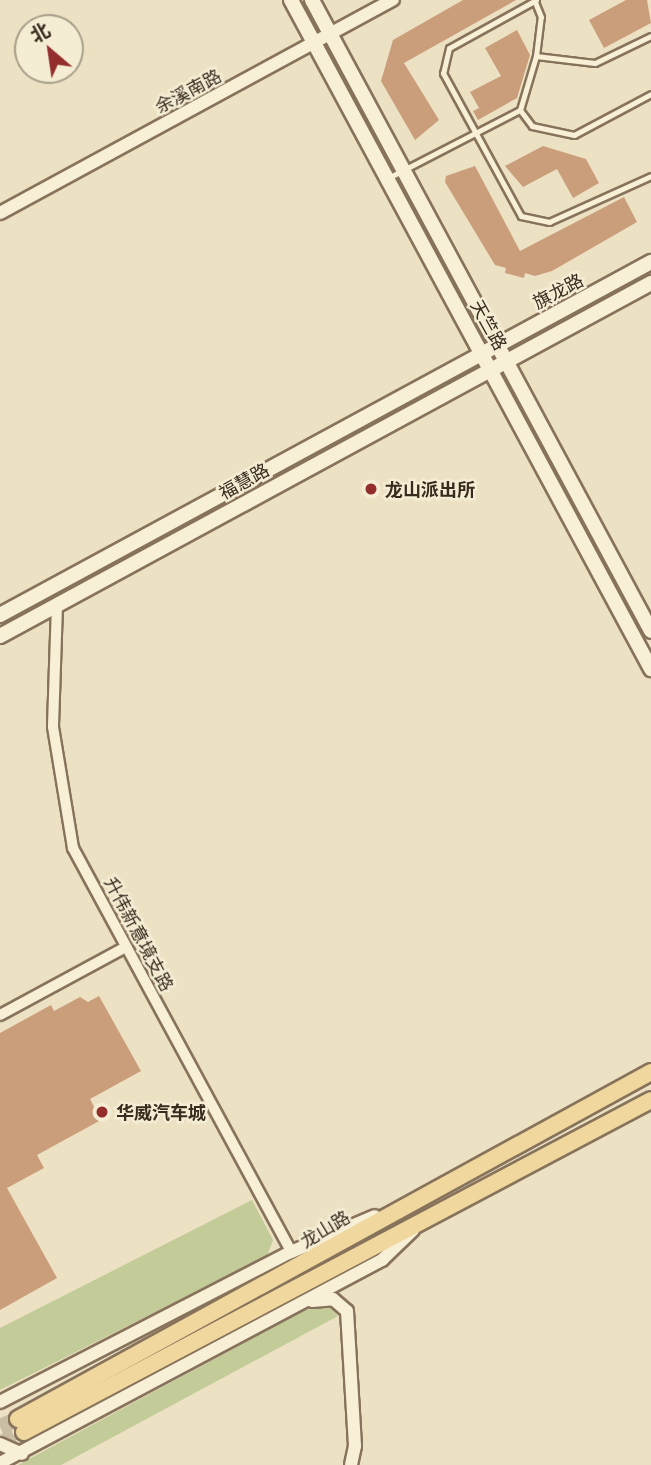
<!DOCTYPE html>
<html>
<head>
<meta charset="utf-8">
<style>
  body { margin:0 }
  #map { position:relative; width:651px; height:1465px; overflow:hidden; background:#ede1c4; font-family:"PT Serif","Noto Sans SC",serif }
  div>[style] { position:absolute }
  .green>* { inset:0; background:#c3cb98 }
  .building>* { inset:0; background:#ca9d7b }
  .primary-tunnel>* { height:16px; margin-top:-8px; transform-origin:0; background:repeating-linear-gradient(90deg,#c9bda3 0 16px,transparent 0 24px) }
  .roads { filter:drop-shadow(2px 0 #87735b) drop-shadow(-2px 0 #87735b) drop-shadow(0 2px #87735b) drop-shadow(0 -2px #87735b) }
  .service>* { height:5px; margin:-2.5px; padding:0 2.5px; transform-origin:2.5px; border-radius:2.5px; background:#f8efd7 }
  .minor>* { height:10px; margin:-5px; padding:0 5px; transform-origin:5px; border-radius:5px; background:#f8efd7 }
  .tertiary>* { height:12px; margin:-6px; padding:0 6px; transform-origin:6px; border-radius:6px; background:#f8efd7 }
  .secondary>* { height:14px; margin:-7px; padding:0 7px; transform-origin:7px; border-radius:7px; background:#f8efd7 }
  .primary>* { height:16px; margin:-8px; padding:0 8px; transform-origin:8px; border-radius:8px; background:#efd79d }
  .dots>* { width:19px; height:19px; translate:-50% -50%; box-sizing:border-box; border:4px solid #f4ecd3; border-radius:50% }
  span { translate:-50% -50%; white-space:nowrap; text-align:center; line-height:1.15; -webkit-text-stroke:5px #f4ecd3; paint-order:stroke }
  .street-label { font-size:18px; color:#372b1e }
  .poi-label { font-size:18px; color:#372b1e; font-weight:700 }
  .left { translate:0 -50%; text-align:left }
  .north { position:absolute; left:14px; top:14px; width:70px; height:70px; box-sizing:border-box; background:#f4ecd3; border:2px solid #a89f8b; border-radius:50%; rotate:331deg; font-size:19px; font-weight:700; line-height:28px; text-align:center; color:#372b1e }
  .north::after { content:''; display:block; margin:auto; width:24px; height:32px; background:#942e2d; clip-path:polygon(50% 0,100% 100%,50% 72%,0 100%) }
</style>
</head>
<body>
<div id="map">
  <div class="green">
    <div style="clip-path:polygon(252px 1200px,273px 1240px,267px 1256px,0 1390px,0 1328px)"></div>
    <div style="clip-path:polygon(328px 1306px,338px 1316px,61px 1465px,18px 1465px,305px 1310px)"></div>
  </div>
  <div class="building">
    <div style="clip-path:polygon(463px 0,516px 0,404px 63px,439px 120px,415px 140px,381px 81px,393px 40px)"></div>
    <div style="clip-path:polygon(626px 0,647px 0,651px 23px,604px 48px,589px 20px)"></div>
    <div style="clip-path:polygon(517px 30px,530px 55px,517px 98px,478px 120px,473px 111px,479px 108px,470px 92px,501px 76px,485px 48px)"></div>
    <div style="clip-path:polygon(543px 146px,586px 159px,599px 183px,573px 198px,557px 169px,523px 187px,505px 166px)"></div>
    <div style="clip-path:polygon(475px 166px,520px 251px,624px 197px,637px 222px,552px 271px,535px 276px,525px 273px,524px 278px,505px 273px,506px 268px,495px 265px,445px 182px,446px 176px)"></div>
    <div style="clip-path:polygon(99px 996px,141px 1071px,90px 1099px,101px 1120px,37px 1155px,44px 1168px,7px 1188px,57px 1278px,0 1310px,0 1033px,51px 1005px,54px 1011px,80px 997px,88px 1002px)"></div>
  </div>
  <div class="primary-tunnel">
    <div style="left:0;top:1427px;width:20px;rotate:-24deg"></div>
    <div style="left:0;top:1444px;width:27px;rotate:-27deg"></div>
  </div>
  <div class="roads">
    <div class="service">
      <div style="left:536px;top:0;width:99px;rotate:151.1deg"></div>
      <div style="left:449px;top:48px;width:26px;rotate:103deg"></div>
      <div style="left:443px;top:73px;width:163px;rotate:61.4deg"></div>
      <div style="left:521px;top:216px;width:29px;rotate:12deg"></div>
      <div style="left:549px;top:222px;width:112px;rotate:-24.3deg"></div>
      <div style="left:536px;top:56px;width:59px;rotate:6.8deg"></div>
      <div style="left:595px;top:63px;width:62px;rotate:-25.7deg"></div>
      <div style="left:520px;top:110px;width:20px;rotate:53deg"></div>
      <div style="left:532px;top:126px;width:43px;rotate:12.1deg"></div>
      <div style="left:574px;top:135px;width:87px;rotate:-28deg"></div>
      <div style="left:388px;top:178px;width:148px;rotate:-27.3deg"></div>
      <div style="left:520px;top:110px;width:56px;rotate:-73.5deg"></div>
      <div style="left:536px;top:56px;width:39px;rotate:-83deg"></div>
      <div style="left:541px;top:17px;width:18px;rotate:-112deg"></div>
    </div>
    <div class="minor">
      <div style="left:57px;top:605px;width:122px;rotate:91.9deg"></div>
      <div style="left:53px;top:727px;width:123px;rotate:80.6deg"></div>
      <div style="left:73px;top:848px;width:459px;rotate:61.6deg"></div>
      <div style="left:0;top:1015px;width:143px;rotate:-28.4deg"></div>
    </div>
    <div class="tertiary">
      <div style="left:0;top:213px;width:447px;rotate:-28.5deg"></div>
      <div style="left:312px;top:1301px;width:21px;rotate:-5deg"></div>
      <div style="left:333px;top:1299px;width:18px;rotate:41deg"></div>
      <div style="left:347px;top:1311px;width:135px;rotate:86.6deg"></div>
      <div style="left:355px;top:1446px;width:19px;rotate:102deg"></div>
      <div style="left:0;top:1402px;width:327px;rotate:-27.3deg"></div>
      <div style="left:291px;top:1252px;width:91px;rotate:-23.2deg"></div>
      <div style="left:0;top:1444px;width:24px;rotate:24deg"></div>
      <div style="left:0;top:1463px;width:433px;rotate:-28deg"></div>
      <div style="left:382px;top:1260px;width:43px;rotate:-44.1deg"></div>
    </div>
    <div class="secondary">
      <div style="left:291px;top:0;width:760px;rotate:61.71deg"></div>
      <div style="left:312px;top:0;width:716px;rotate:61.75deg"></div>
      <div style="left:0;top:615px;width:741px;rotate:-28.47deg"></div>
      <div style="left:0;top:636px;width:741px;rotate:-28.47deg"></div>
    </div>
    <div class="primary">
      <div style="left:18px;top:1419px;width:722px;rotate:-28.73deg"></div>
      <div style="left:24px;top:1432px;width:709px;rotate:-27.9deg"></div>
    </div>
  </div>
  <div class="dots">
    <div style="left:371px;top:489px;background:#942e2d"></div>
    <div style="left:102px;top:1112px;background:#942e2d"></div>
  </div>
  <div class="street-label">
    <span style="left:188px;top:91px;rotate:-28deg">余溪南路</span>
    <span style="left:558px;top:291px;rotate:-28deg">旗龙路</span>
    <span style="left:489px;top:325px;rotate:61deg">天竺路</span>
    <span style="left:244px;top:481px;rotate:-29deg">福慧路</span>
    <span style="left:139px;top:934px;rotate:62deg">升伟新意境支路</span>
    <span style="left:325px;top:1229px;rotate:-31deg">龙山路</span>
  </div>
  <div class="poi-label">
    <span class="left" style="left:385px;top:489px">龙山派出所</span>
    <span class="left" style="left:116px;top:1112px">华威汽车城</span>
  </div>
  <div class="north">北</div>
</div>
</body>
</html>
